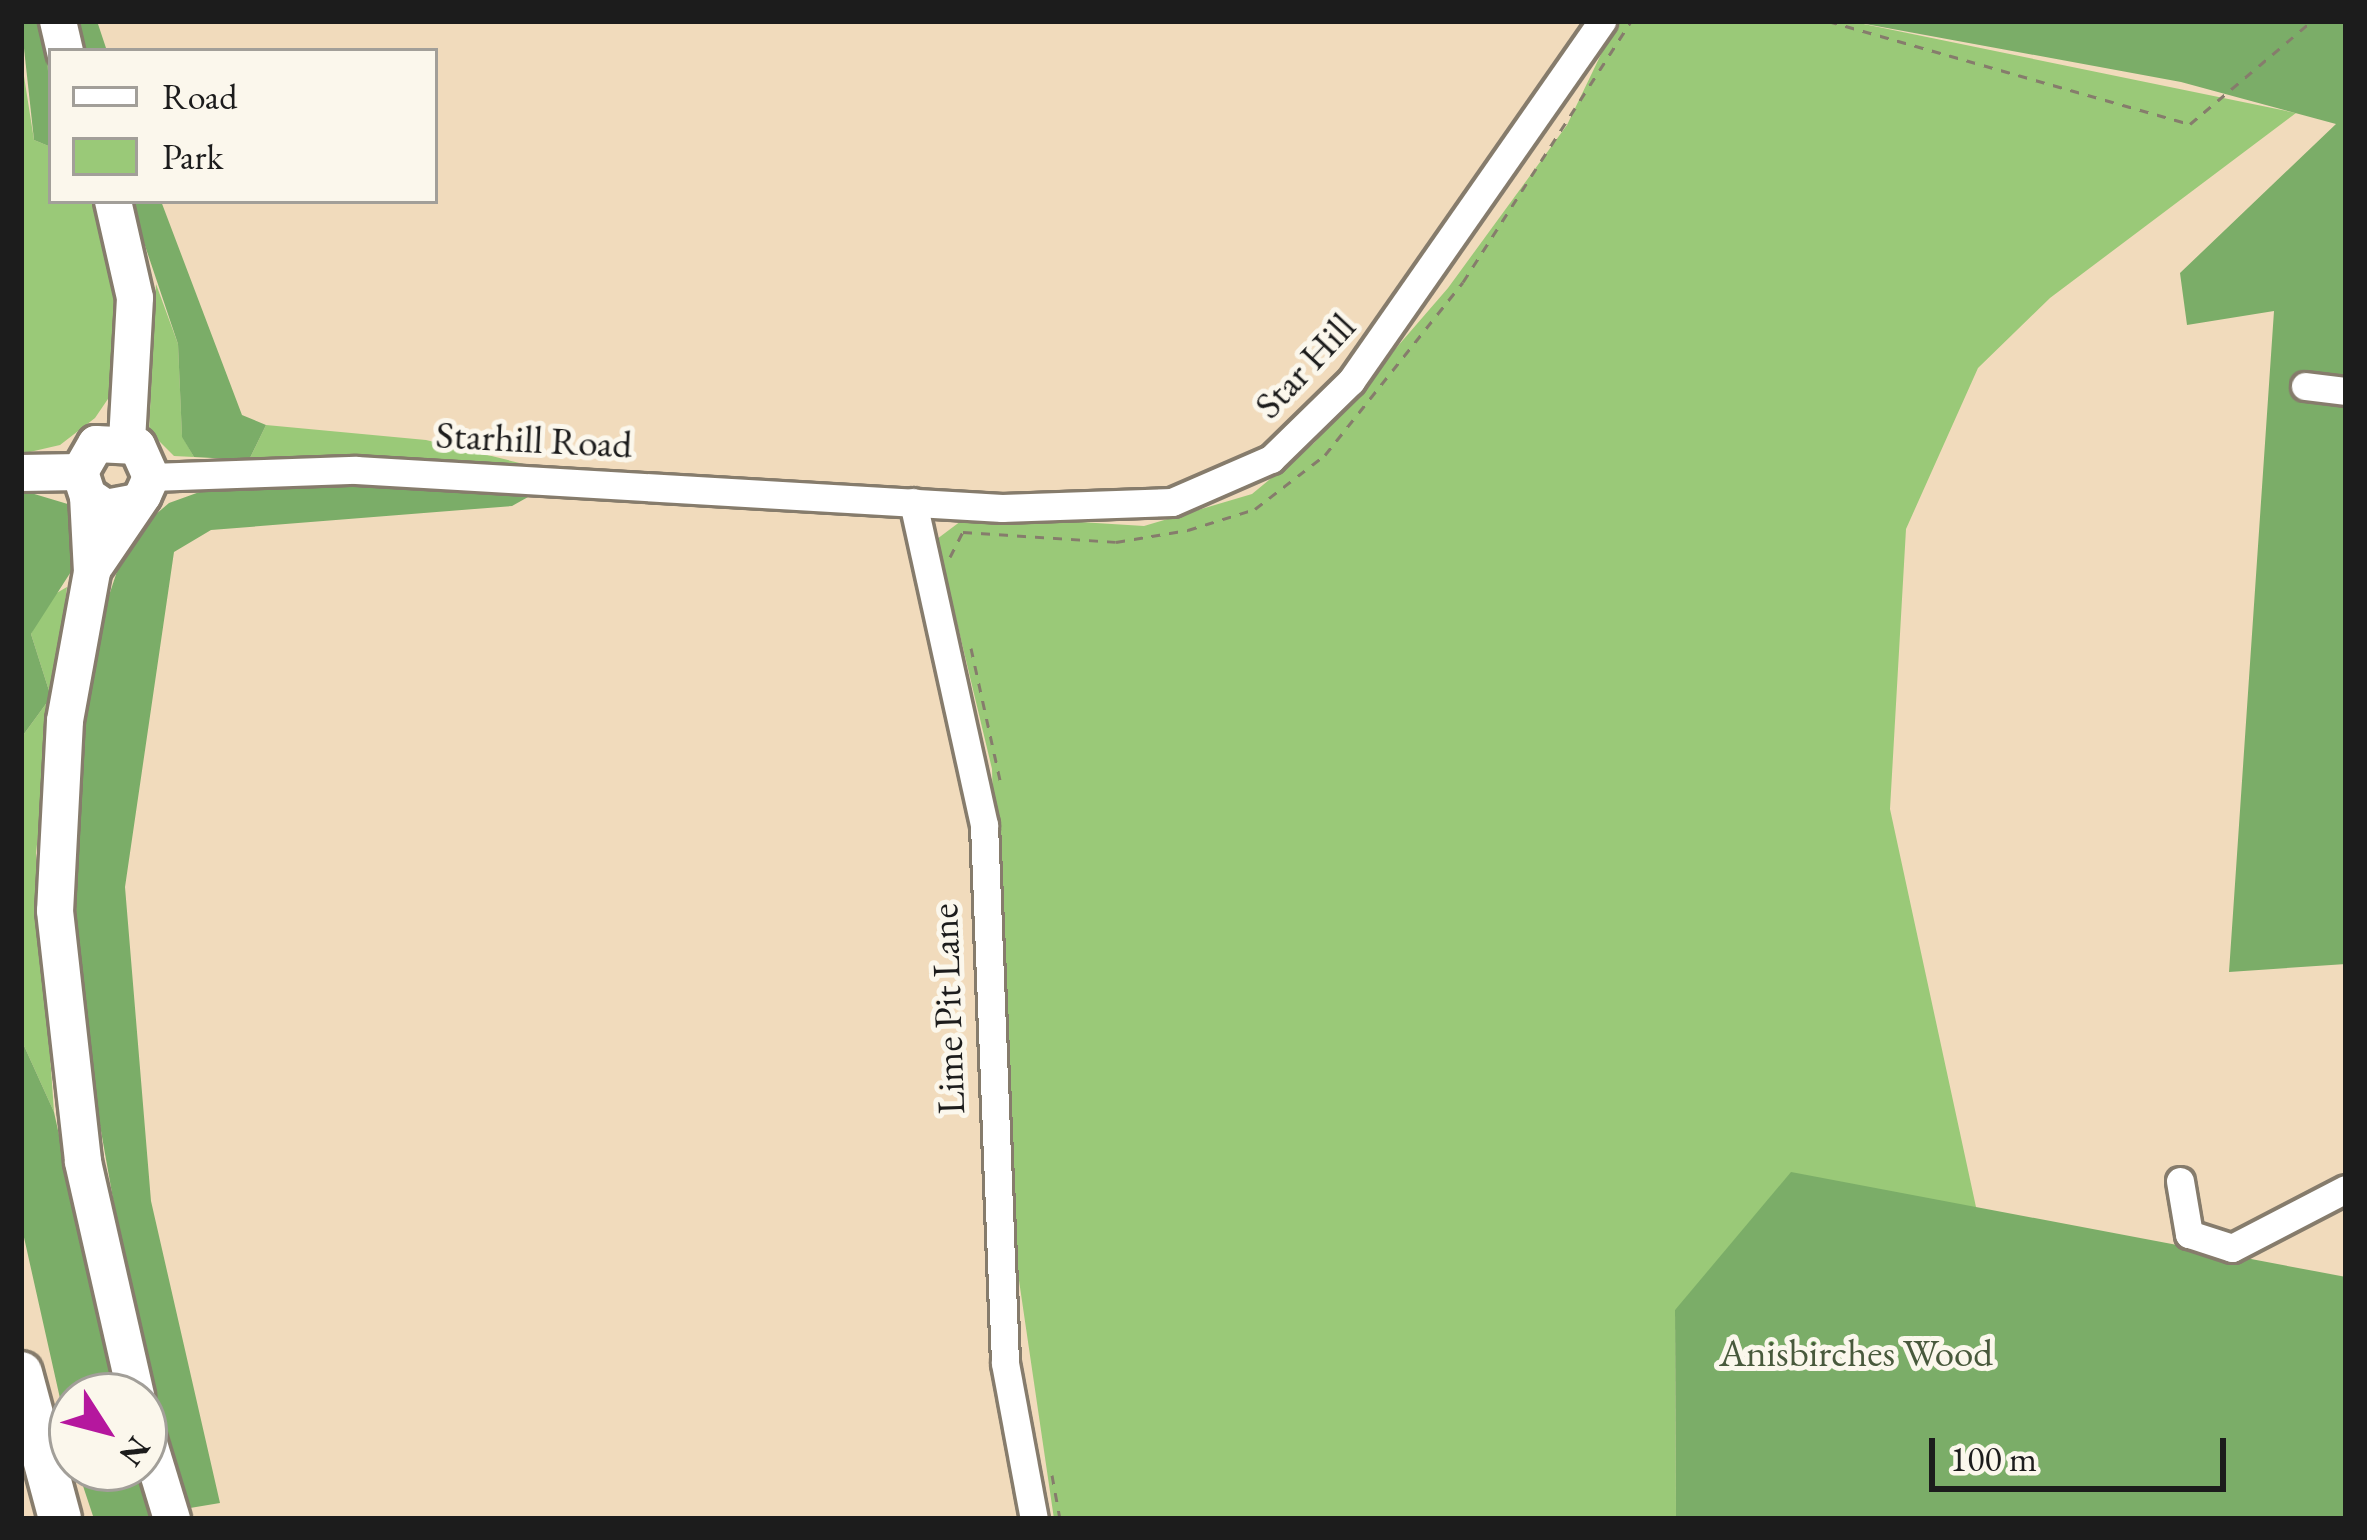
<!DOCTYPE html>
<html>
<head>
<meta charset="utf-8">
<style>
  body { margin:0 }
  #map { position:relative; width:2367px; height:1540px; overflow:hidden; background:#f1dbbc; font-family:"EB Garamond",serif }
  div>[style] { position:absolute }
  .green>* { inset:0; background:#9ac978 }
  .forest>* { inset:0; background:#7bad68 }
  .path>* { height:3px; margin-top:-1.5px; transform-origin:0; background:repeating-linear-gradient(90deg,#867c6c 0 9px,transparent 0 18px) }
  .roads { filter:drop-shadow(3px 0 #867c6c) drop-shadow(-3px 0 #867c6c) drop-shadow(0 3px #867c6c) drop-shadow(0 -3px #867c6c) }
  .minor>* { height:27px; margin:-13.5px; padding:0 13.5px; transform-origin:13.5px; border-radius:13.5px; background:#fff }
  .major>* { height:36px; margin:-18px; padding:0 18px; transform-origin:18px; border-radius:18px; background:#fff }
  .highway>* { height:42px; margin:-21px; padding:0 21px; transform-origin:21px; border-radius:21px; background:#fff }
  span { translate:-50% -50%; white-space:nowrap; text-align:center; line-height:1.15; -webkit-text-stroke:10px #fbf7ec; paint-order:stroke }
  .street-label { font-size:39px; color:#1c1c1c }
  .park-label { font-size:39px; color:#48593c }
  .frame { position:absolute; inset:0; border:24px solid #1c1c1c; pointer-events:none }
  .legend { position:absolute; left:48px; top:48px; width:390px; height:156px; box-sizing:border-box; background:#fbf7ec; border:3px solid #a29f99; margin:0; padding:15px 21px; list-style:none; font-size:36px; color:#1c1c1c }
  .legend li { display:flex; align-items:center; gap:24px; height:60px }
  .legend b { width:60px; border:3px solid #a29f99 }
  .north { position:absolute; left:48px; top:1372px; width:120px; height:120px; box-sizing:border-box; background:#fbf7ec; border:3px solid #a29f99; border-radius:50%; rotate:126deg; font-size:33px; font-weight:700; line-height:48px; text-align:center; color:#1c1c1c }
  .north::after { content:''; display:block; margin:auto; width:42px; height:54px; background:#b5179e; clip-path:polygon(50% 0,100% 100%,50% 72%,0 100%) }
  .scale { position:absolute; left:1929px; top:1438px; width:297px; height:54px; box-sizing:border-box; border:6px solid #1c1c1c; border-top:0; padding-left:15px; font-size:36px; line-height:42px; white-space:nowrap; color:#1c1c1c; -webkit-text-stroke:9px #fbf7ec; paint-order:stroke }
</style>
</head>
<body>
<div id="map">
  <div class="green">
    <div style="clip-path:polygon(1617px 21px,1849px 21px,2296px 113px,2050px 298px,1978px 368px,1906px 529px,1890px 809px,1976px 1207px,1675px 1310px,1676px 1519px,1054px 1519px,1005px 1185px,992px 769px,937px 539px,969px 515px,1144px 526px,1252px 494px,1314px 443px,1448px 288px,1567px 125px)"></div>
    <div style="clip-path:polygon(21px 57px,34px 140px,51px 147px,51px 201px,94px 201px,119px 313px,112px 393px,95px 418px,60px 445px,21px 454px)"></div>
    <div style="clip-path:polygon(156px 284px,178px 344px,182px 436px,194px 457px,174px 456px,149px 431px)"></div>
    <div style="clip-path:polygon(266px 425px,426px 440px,536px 467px,249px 460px)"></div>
    <div style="clip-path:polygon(67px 587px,36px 853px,54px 1112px,21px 1039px,21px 738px,51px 697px,31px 634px,48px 598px)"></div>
  </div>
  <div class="forest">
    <div style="clip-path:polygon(21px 21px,46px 21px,51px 147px,34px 140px)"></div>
    <div style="clip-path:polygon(73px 21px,97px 21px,107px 51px,81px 51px)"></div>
    <div style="clip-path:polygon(1849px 21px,2346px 21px,2346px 964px,2229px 972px,2274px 311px,2187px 325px,2180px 273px,2336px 124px,2181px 82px)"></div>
    <div style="clip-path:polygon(130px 201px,161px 201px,242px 415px,266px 425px,249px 460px,194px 457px,182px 437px,178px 344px)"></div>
    <div style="clip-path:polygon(417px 485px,537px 492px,512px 506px,211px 530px,174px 552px,125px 887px,151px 1201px,220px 1503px,184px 1509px,141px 1357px,78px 1001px,74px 812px,96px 635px,128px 538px,169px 503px,205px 490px)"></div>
    <div style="clip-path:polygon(21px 490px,71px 505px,74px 567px,31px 634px,51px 697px,21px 738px)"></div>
    <div style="clip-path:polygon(21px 1039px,54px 1112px,116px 1396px,72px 1396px,72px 1452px,21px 1224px)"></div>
    <div style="clip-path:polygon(1791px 1172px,2346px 1277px,2346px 1519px,1676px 1519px,1675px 1310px)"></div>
    <div style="clip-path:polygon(77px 1468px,138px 1468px,155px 1519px,94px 1519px)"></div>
  </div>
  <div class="path">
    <div style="left:1828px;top:21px;width:376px;rotate:15.9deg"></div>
    <div style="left:2190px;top:124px;width:160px;rotate:-40.2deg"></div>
    <div style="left:950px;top:557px;width:28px;rotate:-63deg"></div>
    <div style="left:963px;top:532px;width:153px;rotate:3.7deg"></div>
    <div style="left:1116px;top:542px;width:73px;rotate:-9.5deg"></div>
    <div style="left:1188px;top:530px;width:70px;rotate:-17.4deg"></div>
    <div style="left:1255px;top:509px;width:88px;rotate:-37.6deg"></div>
    <div style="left:1325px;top:455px;width:221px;rotate:-51.4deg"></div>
    <div style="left:1463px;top:282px;width:310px;rotate:-57.2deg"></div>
    <div style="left:971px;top:648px;width:140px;rotate:77.6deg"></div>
    <div style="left:1052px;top:1475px;width:45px;rotate:79.7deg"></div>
  </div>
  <div class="roads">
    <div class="minor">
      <div style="left:2305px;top:386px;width:41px;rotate:7deg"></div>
      <div style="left:151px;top:477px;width:205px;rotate:-2deg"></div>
      <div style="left:356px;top:470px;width:647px;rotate:3.37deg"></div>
      <div style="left:1002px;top:508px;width:170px;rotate:-2deg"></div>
      <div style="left:1172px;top:502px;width:108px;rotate:-23.5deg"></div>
      <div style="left:1271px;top:459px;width:112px;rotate:-44.3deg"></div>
      <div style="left:1351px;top:381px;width:439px;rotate:-55.1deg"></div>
      <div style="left:913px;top:502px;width:331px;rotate:77.6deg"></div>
      <div style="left:984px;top:825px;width:538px;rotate:87.76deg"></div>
      <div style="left:1005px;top:1363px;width:159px;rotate:79.5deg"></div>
      <div style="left:2180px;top:1181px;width:54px;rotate:80.4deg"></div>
      <div style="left:2189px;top:1234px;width:45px;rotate:18deg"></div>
      <div style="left:2232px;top:1248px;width:128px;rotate:-27.4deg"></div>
    </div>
    <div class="major">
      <div style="left:58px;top:21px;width:31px;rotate:77deg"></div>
      <div style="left:113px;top:201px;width:99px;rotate:77.2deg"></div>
      <div style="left:135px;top:298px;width:142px;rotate:93.2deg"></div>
      <div style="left:21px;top:473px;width:59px;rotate:-1deg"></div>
      <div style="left:88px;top:496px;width:76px;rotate:87deg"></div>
      <div style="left:92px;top:572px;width:151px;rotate:100.3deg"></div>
      <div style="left:65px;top:721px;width:190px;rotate:93deg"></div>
      <div style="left:55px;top:911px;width:253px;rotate:83.6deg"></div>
      <div style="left:83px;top:1162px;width:240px;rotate:77.2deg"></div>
      <div style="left:96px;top:564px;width:83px;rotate:-55.7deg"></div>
      <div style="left:143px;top:495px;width:20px;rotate:-66deg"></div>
      <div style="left:151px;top:477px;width:34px;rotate:-114deg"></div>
      <div style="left:137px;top:446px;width:41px;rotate:-177.2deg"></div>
      <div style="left:96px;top:444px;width:32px;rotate:120deg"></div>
      <div style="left:80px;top:472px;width:25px;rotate:72deg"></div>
      <div style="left:88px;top:496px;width:22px;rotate:34deg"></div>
      <div style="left:106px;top:508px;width:31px;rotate:-11deg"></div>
      <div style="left:144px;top:1427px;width:96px;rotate:73.1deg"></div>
    </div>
    <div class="highway">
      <div style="left:21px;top:1373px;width:151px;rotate:75deg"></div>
    </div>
  </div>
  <div class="street-label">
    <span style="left:1305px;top:366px;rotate:-47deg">Star Hill</span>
    <span style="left:534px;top:440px;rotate:3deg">Starhill Road</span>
    <span style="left:948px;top:1009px;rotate:-92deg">Lime Pit Lane</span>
  </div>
  <div class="park-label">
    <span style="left:1856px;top:1353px">Anisbirches Wood</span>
  </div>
  <div class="frame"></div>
  <ul class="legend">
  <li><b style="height:15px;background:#fff"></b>Road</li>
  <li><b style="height:33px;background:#9ac978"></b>Park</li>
  </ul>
  <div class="north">N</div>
  <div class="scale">100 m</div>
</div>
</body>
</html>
